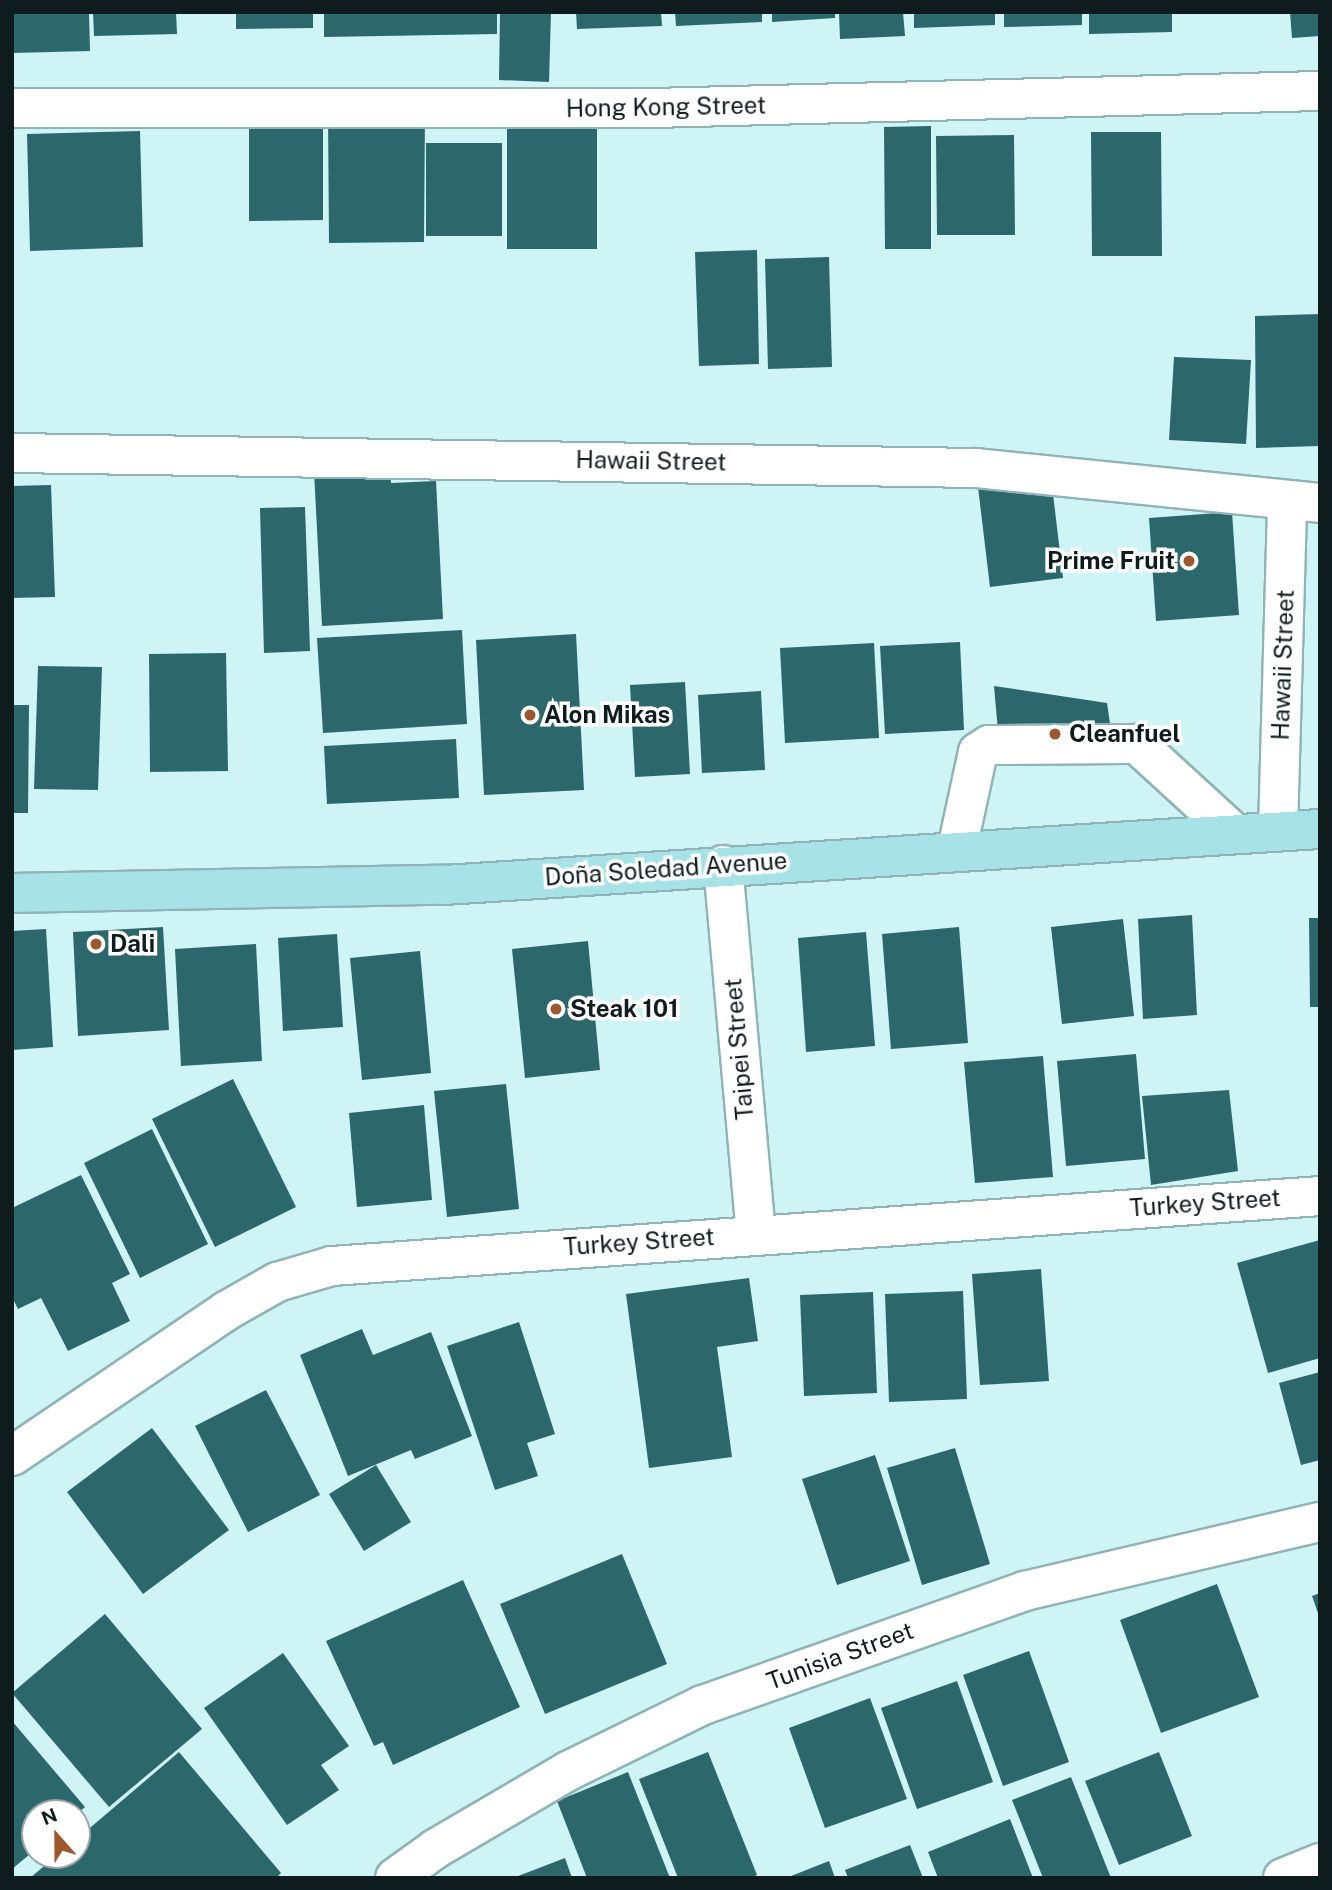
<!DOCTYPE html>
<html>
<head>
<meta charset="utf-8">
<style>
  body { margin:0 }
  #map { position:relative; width:1332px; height:1890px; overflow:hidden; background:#cff4f6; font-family:"Public Sans",sans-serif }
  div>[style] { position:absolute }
  .building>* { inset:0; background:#2b676b }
  .roads { filter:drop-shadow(2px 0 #90b4b6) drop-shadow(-2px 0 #90b4b6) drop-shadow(0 2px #90b4b6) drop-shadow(0 -2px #90b4b6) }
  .minor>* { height:38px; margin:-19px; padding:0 19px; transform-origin:19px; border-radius:19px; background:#fff }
  .major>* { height:38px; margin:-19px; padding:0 19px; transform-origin:19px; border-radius:19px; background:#a7e3e6 }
  .dots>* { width:19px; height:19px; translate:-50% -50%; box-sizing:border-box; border:4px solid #fff; border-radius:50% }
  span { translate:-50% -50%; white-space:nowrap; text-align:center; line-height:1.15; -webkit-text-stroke:7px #fff; paint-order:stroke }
  .street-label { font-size:24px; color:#0e1c1d }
  .poi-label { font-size:24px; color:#0e1c1d; font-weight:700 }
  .right { translate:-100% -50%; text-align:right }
  .left { translate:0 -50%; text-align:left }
  .frame { position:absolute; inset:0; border:14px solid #0e1c1d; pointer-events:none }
  .north { position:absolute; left:21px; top:1799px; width:70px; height:70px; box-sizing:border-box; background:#fff; border:2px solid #9fa4a5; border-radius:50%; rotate:339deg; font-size:19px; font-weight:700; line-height:28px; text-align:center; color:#0e1c1d }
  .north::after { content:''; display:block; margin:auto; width:24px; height:32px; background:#9d582d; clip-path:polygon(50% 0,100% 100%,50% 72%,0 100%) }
</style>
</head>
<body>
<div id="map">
  <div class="building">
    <div style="clip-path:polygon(12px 12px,89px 12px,90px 51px,12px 53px)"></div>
    <div style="clip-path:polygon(93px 12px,176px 12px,177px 34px,94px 36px)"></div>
    <div style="clip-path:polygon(236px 12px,313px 12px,313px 28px,236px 29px)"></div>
    <div style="clip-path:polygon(324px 12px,497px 12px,497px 34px,324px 37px)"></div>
    <div style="clip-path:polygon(500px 12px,551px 12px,549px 82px,499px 80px)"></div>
    <div style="clip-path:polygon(576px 12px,661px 12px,662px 26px,577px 29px)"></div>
    <div style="clip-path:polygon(675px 12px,762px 12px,762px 22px,676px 26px)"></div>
    <div style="clip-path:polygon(772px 12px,835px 12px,835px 18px,772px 22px)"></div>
    <div style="clip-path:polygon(839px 12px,903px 12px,905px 36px,840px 39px)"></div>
    <div style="clip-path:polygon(914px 12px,995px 12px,995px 25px,914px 28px)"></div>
    <div style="clip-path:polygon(1004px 12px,1082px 12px,1082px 25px,1004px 27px)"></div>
    <div style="clip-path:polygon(1089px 12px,1172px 12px,1172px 32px,1089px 34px)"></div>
    <div style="clip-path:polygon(1290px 12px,1320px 12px,1320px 36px,1292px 38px)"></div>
    <div style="clip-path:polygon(425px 112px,424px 242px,329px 243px,328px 113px)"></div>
    <div style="clip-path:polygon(249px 120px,323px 120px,323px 220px,249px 221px)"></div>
    <div style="clip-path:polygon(507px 124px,597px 124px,597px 249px,507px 249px)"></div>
    <div style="clip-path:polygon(931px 126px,931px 249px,885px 249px,884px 127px)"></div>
    <div style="clip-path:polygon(140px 131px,143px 247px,30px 251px,27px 134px)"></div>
    <div style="clip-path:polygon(1091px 132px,1161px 132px,1162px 256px,1092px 256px)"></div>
    <div style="clip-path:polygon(1014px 135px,1015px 235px,937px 235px,936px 136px)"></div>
    <div style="clip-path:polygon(426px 143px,502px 143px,502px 236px,426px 236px)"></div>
    <div style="clip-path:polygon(757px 250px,759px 364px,699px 366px,695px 252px)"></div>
    <div style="clip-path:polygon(829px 257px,832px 367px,768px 369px,765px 259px)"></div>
    <div style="clip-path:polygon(1320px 314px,1320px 446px,1256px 448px,1255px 316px)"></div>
    <div style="clip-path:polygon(1174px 357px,1251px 360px,1246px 444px,1169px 440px)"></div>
    <div style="clip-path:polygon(390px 466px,391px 483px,436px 481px,443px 619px,322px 626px,314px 471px)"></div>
    <div style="clip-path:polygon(1051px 477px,1063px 578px,990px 587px,978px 487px)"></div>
    <div style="clip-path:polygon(51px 485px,55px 597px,12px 598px,12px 486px)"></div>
    <div style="clip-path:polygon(305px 507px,310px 651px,264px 653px,260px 508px)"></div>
    <div style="clip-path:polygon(1232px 512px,1239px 615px,1156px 621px,1149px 518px)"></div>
    <div style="clip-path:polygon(462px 630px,467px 724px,323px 733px,317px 638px)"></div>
    <div style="clip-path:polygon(576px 634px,584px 790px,484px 795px,476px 640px)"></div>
    <div style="clip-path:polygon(960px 642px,964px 730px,885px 734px,880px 646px)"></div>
    <div style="clip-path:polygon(874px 643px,879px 738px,785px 743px,780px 648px)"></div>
    <div style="clip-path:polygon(226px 653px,228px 771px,150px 772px,149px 654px)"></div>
    <div style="clip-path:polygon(38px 666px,102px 667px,98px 790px,34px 789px)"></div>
    <div style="clip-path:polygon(685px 682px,690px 774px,635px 777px,630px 685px)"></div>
    <div style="clip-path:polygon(994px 686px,1107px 703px,1116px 764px,1001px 765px)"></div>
    <div style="clip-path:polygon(761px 691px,765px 770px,702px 773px,698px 695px)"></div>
    <div style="clip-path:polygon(12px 705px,29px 705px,28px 813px,12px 813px)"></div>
    <div style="clip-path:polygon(456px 739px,459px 798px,327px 804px,324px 746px)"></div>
    <div style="clip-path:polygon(1192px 915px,1197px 1015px,1143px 1019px,1138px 919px)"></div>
    <div style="clip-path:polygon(1309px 918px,1320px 918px,1320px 1007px,1310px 1007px)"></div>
    <div style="clip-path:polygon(1123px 919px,1134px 1016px,1062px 1024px,1051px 927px)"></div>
    <div style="clip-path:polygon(163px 927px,169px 1030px,78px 1036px,73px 932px)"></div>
    <div style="clip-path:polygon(959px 927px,968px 1043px,891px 1049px,882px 934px)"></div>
    <div style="clip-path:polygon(46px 929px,53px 1047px,12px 1050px,12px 931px)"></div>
    <div style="clip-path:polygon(866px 932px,875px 1046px,806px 1052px,798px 938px)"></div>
    <div style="clip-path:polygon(337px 934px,343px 1027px,283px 1031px,278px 938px)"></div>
    <div style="clip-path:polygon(588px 941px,600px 1070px,525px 1078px,512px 949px)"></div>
    <div style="clip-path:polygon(256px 944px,262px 1061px,181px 1066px,175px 949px)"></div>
    <div style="clip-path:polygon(420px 951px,431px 1073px,362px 1080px,350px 958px)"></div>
    <div style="clip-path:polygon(1136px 1054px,1145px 1159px,1066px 1166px,1057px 1061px)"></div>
    <div style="clip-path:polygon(1043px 1056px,1053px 1177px,975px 1183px,964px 1062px)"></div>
    <div style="clip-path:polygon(233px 1079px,296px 1207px,215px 1247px,152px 1119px)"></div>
    <div style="clip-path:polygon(506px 1084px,519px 1209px,447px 1217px,434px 1091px)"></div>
    <div style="clip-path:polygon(1229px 1090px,1238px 1171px,1151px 1185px,1142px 1096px)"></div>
    <div style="clip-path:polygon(424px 1105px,432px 1200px,357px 1207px,349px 1113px)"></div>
    <div style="clip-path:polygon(152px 1129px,208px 1244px,140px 1278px,84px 1163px)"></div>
    <div style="clip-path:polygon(81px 1175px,130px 1274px,112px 1283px,130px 1321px,68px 1351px,41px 1298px,18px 1309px,12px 1297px,12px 1208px)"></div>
    <div style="clip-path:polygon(1320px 1240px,1320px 1358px,1268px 1373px,1237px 1263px)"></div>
    <div style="clip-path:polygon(1041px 1269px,1049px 1381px,980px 1385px,972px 1274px)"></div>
    <div style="clip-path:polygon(749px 1278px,758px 1341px,717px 1347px,732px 1457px,649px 1468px,626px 1294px)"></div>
    <div style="clip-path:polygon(963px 1291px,967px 1399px,889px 1402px,885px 1294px)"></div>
    <div style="clip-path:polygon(873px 1292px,877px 1393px,804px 1396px,800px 1295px)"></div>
    <div style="clip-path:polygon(519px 1322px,555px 1434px,527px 1443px,538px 1476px,495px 1490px,447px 1346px)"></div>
    <div style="clip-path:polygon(362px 1329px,373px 1355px,431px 1332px,472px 1436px,415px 1459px,411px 1450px,348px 1476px,300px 1355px)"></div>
    <div style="clip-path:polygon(1320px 1372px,1320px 1460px,1301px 1465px,1279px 1383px)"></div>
    <div style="clip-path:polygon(266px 1390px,320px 1495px,248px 1532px,195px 1426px)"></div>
    <div style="clip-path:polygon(152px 1428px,229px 1530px,143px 1594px,67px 1492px)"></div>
    <div style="clip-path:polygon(955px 1448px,990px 1564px,922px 1585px,887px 1468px)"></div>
    <div style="clip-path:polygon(875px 1455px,910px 1561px,837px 1585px,802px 1479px)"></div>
    <div style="clip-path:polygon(376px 1465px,411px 1522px,364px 1551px,329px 1494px)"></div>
    <div style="clip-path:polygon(622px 1554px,667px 1664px,545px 1714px,500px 1604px)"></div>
    <div style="clip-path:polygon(463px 1580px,520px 1707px,393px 1765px,383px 1742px,374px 1746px,326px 1641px)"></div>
    <div style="clip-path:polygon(1217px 1584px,1259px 1697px,1161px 1733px,1120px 1620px)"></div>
    <div style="clip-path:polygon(1320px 1593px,1320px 1616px,1319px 1616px,1312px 1596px)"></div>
    <div style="clip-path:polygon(105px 1614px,202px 1729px,109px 1807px,12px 1693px)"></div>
    <div style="clip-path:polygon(1029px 1651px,1069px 1762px,1003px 1786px,963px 1675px)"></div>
    <div style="clip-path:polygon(283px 1653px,349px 1746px,321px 1765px,339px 1790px,287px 1825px,204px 1708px)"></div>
    <div style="clip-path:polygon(957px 1681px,993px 1782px,917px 1809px,881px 1708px)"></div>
    <div style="clip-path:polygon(870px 1698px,907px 1799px,825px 1828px,789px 1728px)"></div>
    <div style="clip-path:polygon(12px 1721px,85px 1807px,77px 1814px,35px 1813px,35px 1850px,12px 1869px)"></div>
    <div style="clip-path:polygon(179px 1752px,281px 1873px,276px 1878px,30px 1878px,57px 1855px,77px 1855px,77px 1839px)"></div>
    <div style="clip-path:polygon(708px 1752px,757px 1875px,750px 1878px,678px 1878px,639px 1779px)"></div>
    <div style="clip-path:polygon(1159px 1752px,1192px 1836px,1119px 1865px,1085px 1781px)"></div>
    <div style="clip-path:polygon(628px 1772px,670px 1878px,587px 1878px,557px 1801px)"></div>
    <div style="clip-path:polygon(1071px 1777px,1111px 1878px,1043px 1878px,1012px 1800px)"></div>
    <div style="clip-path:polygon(1010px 1819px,1033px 1878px,938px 1878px,928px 1852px)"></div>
    <div style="clip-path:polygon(910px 1845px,923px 1878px,848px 1878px,845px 1870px)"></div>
    <div style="clip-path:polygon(565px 1858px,572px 1878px,513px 1878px)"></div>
    <div style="clip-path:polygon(829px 1861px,835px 1878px,786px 1878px)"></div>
  </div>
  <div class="roads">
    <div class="minor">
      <div style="left:12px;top:108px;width:640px"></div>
      <div style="left:652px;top:108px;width:668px;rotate:-1.46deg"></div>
      <div style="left:12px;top:453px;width:964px;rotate:0.89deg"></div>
      <div style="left:976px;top:468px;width:346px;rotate:5.8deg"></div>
      <div style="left:1278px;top:830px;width:330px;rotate:-88.4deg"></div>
      <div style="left:957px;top:849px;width:99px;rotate:-77.8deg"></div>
      <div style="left:978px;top:752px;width:13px;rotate:-32deg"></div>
      <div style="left:989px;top:745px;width:148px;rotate:-0.4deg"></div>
      <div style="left:1137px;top:744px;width:130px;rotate:42.5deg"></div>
      <div style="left:723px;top:865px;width:370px;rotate:84.9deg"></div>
      <div style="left:12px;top:1456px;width:258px;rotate:-34.1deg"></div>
      <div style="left:226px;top:1311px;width:59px;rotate:-29.6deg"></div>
      <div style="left:277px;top:1282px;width:57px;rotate:-16.2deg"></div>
      <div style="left:332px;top:1266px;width:990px;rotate:-4.05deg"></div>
      <div style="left:395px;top:1878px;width:49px;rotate:-35.9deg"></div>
      <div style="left:435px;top:1849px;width:154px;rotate:-30.4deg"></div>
      <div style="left:568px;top:1771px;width:150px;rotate:-26.1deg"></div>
      <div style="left:703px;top:1705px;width:342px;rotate:-19.5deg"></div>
      <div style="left:1025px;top:1591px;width:303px;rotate:-13.2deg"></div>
      <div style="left:1283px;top:1878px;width:40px;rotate:-22deg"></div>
    </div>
    <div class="major">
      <div style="left:12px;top:893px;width:432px;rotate:-1.1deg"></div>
      <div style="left:444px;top:885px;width:878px;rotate:-3.66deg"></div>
    </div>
  </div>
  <div class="dots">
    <div style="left:1189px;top:561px;background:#9d582d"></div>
    <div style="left:530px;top:715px;background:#9d582d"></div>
    <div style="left:1055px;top:734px;background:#9d582d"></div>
    <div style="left:96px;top:944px;background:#9d582d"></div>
    <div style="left:556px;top:1009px;background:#9d582d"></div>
  </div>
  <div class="street-label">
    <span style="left:666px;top:107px;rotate:-1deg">Hong Kong Street</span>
    <span style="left:651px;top:461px;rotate:1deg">Hawaii Street</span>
    <span style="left:1283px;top:665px;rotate:-88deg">Hawaii Street</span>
    <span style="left:666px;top:869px;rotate:-4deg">Doña Soledad Avenue</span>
    <span style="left:739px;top:1049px;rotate:-95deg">Taipei Street</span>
    <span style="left:1205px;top:1203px;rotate:-4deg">Turkey Street</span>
    <span style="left:639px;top:1242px;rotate:-4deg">Turkey Street</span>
    <span style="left:840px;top:1656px;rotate:-20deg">Tunisia Street</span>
  </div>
  <div class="poi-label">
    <span class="right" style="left:1175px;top:561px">Prime Fruit</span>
    <span class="left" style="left:544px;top:715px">Alon Mikas</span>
    <span class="left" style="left:1069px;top:734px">Cleanfuel</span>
    <span class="left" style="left:110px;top:944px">Dali</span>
    <span class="left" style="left:570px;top:1009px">Steak 101</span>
  </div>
  <div class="frame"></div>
  <div class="north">N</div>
</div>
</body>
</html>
